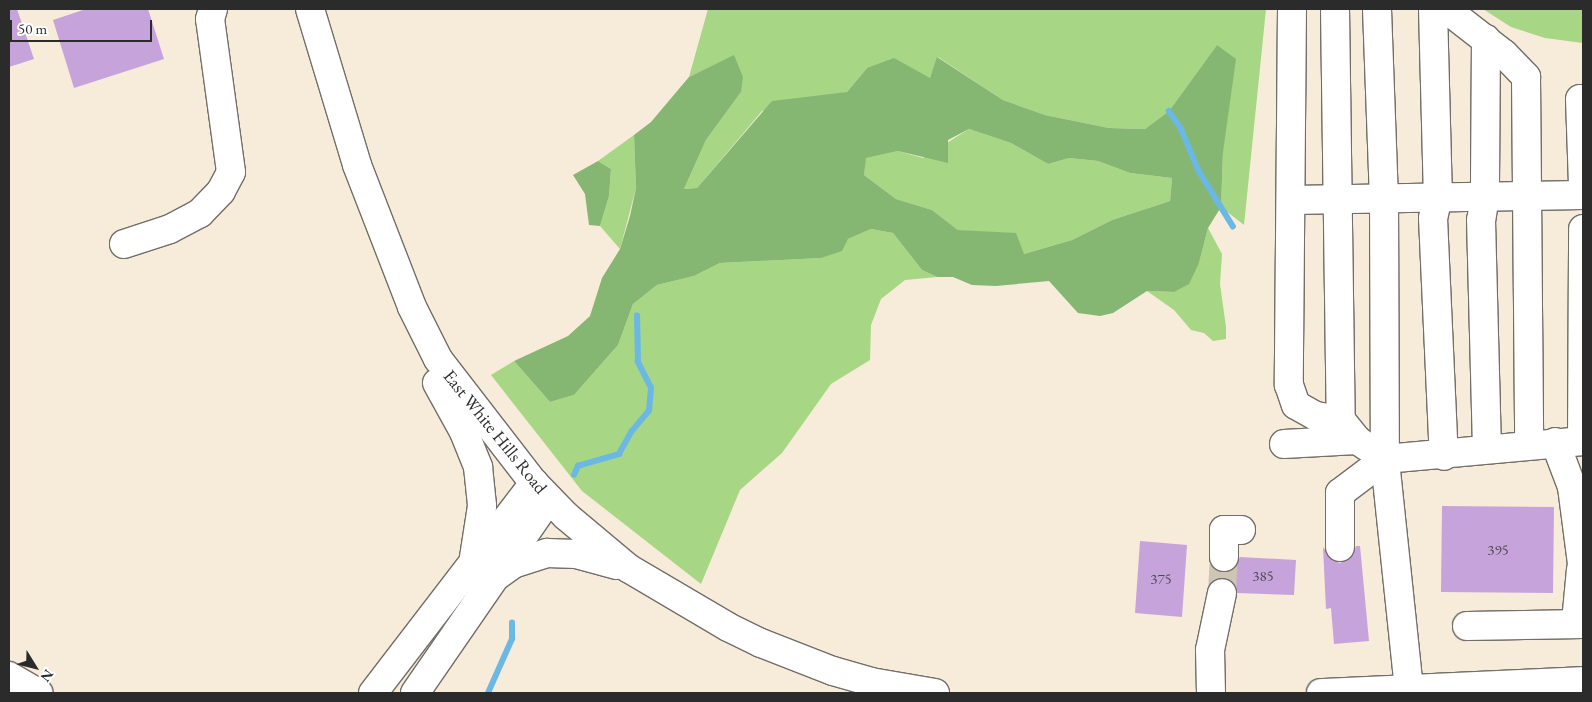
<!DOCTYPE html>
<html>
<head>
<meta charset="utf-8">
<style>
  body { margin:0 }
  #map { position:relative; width:1592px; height:702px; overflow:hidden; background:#f7ebda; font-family:"EB Garamond",serif }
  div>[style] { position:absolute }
  .green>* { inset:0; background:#a7d684 }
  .forest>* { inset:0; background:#85b772 }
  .stream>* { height:5.5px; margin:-2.75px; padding:0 2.75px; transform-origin:2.75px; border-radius:2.75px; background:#6bb8e4 }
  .building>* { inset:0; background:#c7a3dc }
  .minor-tunnel>* { height:28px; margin-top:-14px; transform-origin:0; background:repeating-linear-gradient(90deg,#cec5b7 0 28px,transparent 0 42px) }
  .roads { filter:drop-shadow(1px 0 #726e68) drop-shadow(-1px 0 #726e68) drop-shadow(0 1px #726e68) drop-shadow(0 -1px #726e68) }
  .minor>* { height:28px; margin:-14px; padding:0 14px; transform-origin:14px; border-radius:14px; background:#fff }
  .major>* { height:28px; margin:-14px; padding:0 14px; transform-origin:14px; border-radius:14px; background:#fff }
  span { translate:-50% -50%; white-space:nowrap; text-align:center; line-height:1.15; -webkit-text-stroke:4px #fff; paint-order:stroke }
  .number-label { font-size:15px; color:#524957 }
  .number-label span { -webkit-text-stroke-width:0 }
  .street-label { font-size:18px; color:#2b2b2b }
  .frame { position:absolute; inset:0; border:10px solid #2b2b2b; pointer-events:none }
  .north { position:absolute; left:10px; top:642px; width:50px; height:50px; -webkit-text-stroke:4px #fff; paint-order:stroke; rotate:126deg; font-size:14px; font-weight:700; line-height:20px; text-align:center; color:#2b2b2b }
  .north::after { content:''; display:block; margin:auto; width:18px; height:22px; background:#2b2b2b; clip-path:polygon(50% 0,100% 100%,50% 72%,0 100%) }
  .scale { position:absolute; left:10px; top:20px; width:142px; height:22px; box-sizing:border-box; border:2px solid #2b2b2b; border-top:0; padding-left:6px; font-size:15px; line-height:18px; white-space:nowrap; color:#2b2b2b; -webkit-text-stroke:4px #fff; paint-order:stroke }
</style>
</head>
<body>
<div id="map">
  <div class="green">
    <div style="clip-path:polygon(708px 9px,1266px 9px,1244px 225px,1221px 207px,1223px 152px,1217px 45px,1169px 111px,1145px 129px,1109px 128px,1045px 115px,1003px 100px,938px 57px,930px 78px,867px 68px,847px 92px,762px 111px,697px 188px,684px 189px,706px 140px,741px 92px,734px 56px,689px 77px)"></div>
    <div style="clip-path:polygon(1483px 9px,1583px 9px,1583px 43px,1545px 38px,1511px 27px)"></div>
    <div style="clip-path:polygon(969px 129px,1011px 143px,1048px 164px,1069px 158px,1098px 161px,1130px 173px,1172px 178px,1170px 201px,1112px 220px,1072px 240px,1024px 254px,986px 233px,958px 230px,932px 210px,896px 199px,864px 175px,865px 158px,898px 151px,923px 158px)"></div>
    <div style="clip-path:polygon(634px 135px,636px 188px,620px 249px,600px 226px,609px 196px,611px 169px,598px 161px)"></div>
    <div style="clip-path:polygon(1208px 228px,1222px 254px,1220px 284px,1226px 327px,1226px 339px,1213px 341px,1204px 333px,1191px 330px,1174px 310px,1147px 291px,1174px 292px,1199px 263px)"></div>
    <div style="clip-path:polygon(871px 229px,893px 233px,922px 270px,937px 277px,905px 280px,881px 299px,871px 325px,870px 360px,831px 384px,782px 453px,740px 490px,701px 584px,582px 491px,491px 375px,514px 361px,550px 402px,574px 395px,618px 345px,633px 304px,657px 285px,694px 276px,720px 263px,821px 258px,848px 239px)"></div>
  </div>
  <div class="forest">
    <div style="clip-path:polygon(evenodd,1217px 45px,1236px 59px,1223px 152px,1221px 207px,1208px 228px,1199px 263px,1189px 284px,1174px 292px,1147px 291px,1113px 313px,1100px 316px,1078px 313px,1049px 281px,996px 286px,972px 285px,953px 277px,937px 277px,922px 270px,893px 233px,871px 229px,848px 239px,842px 251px,821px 258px,720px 263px,694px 276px,657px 285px,633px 304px,618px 345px,574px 395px,550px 402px,514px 361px,568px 336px,590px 316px,602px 278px,620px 249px,630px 216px,636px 188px,634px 135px,651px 122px,689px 77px,734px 55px,743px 77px,741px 92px,706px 140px,684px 189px,697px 188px,772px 101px,847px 92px,867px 68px,894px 58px,930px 78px,937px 57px,1003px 100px,1045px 115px,1109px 128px,1145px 129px,1169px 111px,1217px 45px,969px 129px,1011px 143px,1048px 164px,1069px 158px,1098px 161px,1130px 173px,1172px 178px,1170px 201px,1112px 220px,1072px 240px,1024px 254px,1016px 233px,958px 230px,932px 210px,896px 199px,864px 175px,866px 158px,898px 151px,948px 163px,948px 140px,969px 129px)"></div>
    <div style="clip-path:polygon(598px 161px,611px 169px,609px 196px,600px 226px,589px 225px,585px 194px,573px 175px)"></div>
  </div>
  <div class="stream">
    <div style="left:1169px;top:111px;width:21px;rotate:55deg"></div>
    <div style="left:1181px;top:128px;width:47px;rotate:67.3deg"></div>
    <div style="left:1199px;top:171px;width:65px;rotate:58.3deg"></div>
    <div style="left:574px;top:475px;width:10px;rotate:-66deg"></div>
    <div style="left:578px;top:466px;width:43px;rotate:-16.3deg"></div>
    <div style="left:619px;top:454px;width:26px;rotate:-61deg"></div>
    <div style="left:632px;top:431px;width:26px;rotate:-50deg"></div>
    <div style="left:649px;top:411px;width:23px;rotate:-85deg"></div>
    <div style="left:651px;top:388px;width:29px;rotate:-117deg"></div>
    <div style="left:638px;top:362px;width:46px;rotate:-91.2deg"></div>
    <div style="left:488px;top:693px;width:59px;rotate:-66deg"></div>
    <div style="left:512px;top:639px;width:16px;rotate:-90deg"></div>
  </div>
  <div class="building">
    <div style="clip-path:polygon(9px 9px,17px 9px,34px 59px,9px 67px)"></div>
    <div style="clip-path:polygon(86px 9px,148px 9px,164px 59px,74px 88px,53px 20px)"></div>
    <div style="clip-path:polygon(1442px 506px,1554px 507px,1553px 593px,1441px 592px)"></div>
    <div style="clip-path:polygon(1140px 541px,1187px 545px,1182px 617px,1135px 613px)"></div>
    <div style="clip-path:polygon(1356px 546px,1360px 546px,1369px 641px,1334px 644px,1331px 608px,1326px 609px,1323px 547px,1332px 560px,1340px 563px,1353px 555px)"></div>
    <div style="clip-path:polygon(1240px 557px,1296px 560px,1294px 595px,1237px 593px,1232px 581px,1225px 578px,1214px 580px,1214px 569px,1224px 573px,1231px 571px)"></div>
  </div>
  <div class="minor-tunnel">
    <div style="left:1222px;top:593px;width:36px;rotate:-87deg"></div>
  </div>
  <div class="roads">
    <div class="minor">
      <div style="left:1292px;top:9px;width:376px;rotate:90.5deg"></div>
      <div style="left:1289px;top:385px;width:21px;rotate:71deg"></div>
      <div style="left:1296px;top:405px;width:23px;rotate:29deg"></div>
      <div style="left:1316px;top:416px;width:25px;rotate:9deg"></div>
      <div style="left:1335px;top:9px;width:411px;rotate:89.2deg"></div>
      <div style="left:1341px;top:420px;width:26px;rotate:51deg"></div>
      <div style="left:1357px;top:440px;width:34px;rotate:34deg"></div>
      <div style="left:1377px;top:9px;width:189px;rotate:87.9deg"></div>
      <div style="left:1384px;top:198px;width:261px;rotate:89.8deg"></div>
      <div style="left:1433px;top:9px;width:188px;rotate:88.5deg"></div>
      <div style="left:1438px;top:197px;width:22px;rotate:103deg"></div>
      <div style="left:1433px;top:218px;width:238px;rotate:87.4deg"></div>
      <div style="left:1446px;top:9px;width:73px;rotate:37.8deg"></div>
      <div style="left:1504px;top:54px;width:32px;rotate:46deg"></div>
      <div style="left:1526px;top:77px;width:367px;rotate:89.5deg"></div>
      <div style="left:1486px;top:39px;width:157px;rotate:90.4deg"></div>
      <div style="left:1485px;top:196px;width:24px;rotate:99deg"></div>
      <div style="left:1481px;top:220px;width:229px;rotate:88.5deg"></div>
      <div style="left:1580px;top:99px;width:88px;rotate:88deg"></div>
      <div style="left:1291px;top:200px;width:292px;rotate:-1deg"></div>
      <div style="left:124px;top:244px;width:48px;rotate:-18.1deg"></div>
      <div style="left:170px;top:229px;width:34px;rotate:-28deg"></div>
      <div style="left:200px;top:213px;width:30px;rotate:-46deg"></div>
      <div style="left:221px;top:191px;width:21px;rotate:-62deg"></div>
      <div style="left:231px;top:172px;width:154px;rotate:-97.8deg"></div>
      <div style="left:210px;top:19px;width:10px;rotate:-73deg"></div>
      <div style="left:1582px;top:441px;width:212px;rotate:-89.7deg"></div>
      <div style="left:1555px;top:442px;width:48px;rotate:69.3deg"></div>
      <div style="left:1572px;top:487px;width:86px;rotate:82.6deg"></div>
      <div style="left:1284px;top:444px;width:73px;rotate:-3.1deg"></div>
      <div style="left:1340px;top:547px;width:54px;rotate:-90deg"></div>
      <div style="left:1340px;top:493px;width:56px;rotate:-37.1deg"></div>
      <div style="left:1224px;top:557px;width:27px;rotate:-90deg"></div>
      <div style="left:1224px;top:530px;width:17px"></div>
      <div style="left:1576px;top:622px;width:53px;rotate:-84.6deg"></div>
      <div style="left:1467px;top:626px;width:116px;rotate:-1deg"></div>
      <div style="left:9px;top:676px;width:34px;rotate:30deg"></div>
      <div style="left:1409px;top:689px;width:231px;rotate:-96deg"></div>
      <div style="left:1385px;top:459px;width:199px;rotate:-5.2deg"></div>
      <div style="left:373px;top:693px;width:265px;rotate:-52.5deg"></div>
      <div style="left:415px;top:693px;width:236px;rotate:-55.4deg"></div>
      <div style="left:1211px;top:693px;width:43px;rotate:-91.3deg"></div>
      <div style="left:1210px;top:650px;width:58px;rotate:-78.1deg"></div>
    </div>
    <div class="major">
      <div style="left:310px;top:9px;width:163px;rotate:73.2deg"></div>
      <div style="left:357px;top:165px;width:152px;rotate:68.8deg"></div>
      <div style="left:412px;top:307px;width:58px;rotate:63.4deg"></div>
      <div style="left:438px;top:359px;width:157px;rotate:52.3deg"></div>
      <div style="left:534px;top:483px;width:46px;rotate:45.9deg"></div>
      <div style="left:566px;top:516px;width:81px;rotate:40deg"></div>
      <div style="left:628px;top:568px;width:116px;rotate:30.5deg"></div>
      <div style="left:728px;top:627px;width:37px;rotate:26deg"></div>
      <div style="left:761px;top:643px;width:77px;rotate:21.3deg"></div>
      <div style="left:833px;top:671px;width:40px;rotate:16deg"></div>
      <div style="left:871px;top:682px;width:65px;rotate:9.8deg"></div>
      <div style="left:437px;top:383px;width:56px;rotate:61.1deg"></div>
      <div style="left:464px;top:432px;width:38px;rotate:68deg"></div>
      <div style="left:478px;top:467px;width:39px;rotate:84deg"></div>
      <div style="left:482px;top:506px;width:52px;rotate:98.9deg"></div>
      <div style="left:498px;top:575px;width:19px;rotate:-36deg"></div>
      <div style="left:513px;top:564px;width:36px;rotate:-18deg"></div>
      <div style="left:547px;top:553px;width:29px;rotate:2deg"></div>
      <div style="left:576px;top:554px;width:42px;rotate:15deg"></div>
      <div style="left:1321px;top:693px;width:262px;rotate:-2.6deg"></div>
    </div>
  </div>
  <div class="number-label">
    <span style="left:1498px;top:550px">395</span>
    <span style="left:1263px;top:576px">385</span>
    <span style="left:1161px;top:579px">375</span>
  </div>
  <div class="street-label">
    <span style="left:495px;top:432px;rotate:51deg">East White Hills Road</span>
  </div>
  <div class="frame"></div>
  <div class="north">N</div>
  <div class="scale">50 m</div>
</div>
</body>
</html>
